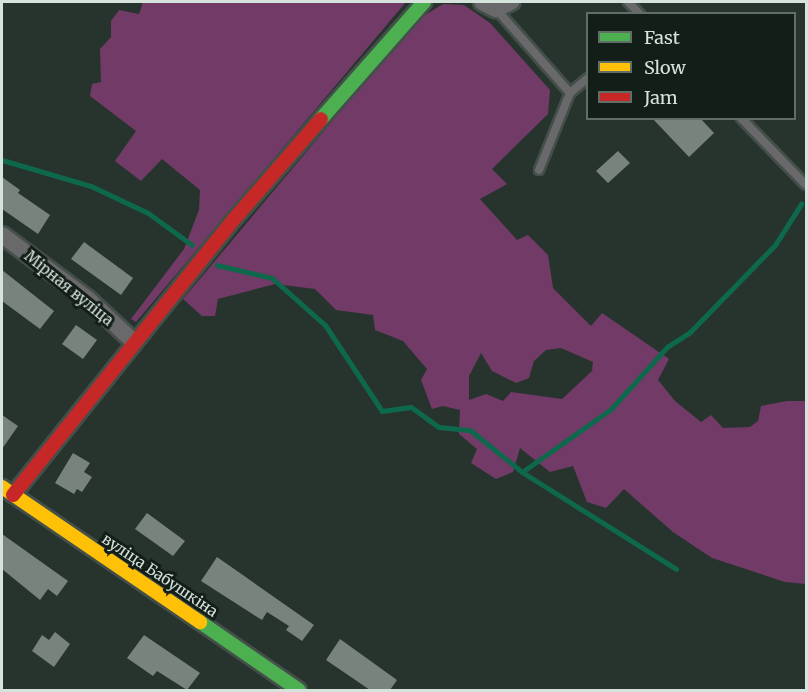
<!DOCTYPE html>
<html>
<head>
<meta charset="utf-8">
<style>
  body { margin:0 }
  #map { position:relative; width:808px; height:692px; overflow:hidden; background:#27342e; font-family:Merriweather,serif }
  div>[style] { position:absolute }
  .green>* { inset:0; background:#723a67 }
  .stream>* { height:5px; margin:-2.5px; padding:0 2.5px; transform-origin:2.5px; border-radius:2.5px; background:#0e694c }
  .building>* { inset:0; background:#78837e }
  .roads { filter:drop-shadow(2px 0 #444f4a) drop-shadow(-2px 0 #444f4a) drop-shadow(0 2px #444f4a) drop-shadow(0 -2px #444f4a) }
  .lane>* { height:8px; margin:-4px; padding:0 4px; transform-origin:4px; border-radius:4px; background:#69686a }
  .street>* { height:16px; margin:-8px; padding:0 8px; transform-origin:8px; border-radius:8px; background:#69686a }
  .fast>* { height:14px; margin:-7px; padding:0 7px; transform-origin:7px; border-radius:7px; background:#4caf50 }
  .slow>* { height:14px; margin:-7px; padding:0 7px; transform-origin:7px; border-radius:7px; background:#ffc107 }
  .jam>* { height:14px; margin:-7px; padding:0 7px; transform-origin:7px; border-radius:7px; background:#c62828 }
  span { translate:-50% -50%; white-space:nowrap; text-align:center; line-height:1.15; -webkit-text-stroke:6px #141e19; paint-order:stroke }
  .street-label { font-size:15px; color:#d5e3dc }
  .frame { position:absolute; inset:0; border:3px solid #d5e3dc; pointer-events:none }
  .legend { position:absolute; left:586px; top:12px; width:210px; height:108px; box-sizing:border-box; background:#141e19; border:2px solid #616d67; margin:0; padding:8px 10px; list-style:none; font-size:18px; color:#d5e3dc }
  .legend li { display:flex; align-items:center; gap:12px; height:30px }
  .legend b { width:30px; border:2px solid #616d67 }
</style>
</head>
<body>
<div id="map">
  <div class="green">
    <div style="clip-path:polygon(143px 2px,406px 2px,136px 322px,131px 319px,184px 249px,199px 210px,200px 190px,162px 159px,141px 181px,115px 161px,136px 131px,90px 96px,92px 84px,101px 82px,100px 49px,111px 37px,111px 21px,119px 10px,139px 14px)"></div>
    <div style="clip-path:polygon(evenodd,443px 4px,464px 5px,490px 23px,550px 90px,548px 114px,492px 169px,507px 184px,480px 199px,517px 240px,528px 235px,548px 255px,553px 288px,591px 326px,602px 313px,669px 359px,658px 380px,675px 401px,701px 422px,711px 415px,723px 428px,750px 427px,758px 421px,761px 406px,787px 401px,806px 401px,806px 584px,785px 582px,712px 558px,673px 532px,624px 489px,606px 508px,587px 502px,573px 466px,550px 472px,520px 448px,513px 472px,496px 479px,471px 463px,477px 449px,459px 434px,460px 410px,443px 406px,432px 409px,421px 380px,427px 369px,403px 341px,375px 330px,373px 315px,336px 310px,315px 289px,275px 284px,218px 299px,215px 316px,202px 316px,183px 299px,417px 20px,443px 4px,561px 348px,593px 362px,592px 371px,562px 399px,511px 392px,503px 401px,486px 394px,469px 400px,469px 376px,481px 353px,492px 371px,516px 383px,529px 378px,534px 361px,546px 350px,561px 348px)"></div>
  </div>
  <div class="stream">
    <div style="left:2px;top:160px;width:93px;rotate:16.3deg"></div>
    <div style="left:91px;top:186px;width:63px;rotate:25.3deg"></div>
    <div style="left:148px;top:213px;width:54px;rotate:36deg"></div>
    <div style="left:217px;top:265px;width:57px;rotate:13.3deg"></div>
    <div style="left:272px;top:278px;width:71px;rotate:41.6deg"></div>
    <div style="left:325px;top:325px;width:103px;rotate:56.5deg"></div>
    <div style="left:382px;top:411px;width:29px;rotate:-8deg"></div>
    <div style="left:411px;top:407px;width:34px;rotate:36deg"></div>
    <div style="left:439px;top:427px;width:31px;rotate:6deg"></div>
    <div style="left:470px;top:430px;width:67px;rotate:38.9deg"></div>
    <div style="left:522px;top:472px;width:182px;rotate:32.2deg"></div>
    <div style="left:522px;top:472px;width:109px;rotate:-35.3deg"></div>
    <div style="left:611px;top:409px;width:84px;rotate:-47.9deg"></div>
    <div style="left:667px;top:347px;width:27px;rotate:-33deg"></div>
    <div style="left:690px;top:332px;width:122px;rotate:-45.7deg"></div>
    <div style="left:775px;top:245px;width:49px;rotate:-57.6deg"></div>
  </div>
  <div class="building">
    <div style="clip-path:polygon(652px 118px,700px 118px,714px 133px,689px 157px)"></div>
    <div style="clip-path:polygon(618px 151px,630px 163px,608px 183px,596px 171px)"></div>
    <div style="clip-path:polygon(2px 177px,20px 190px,18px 193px,50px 215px,38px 234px,2px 209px)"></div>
    <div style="clip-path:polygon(84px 242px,133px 278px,121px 295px,71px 259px)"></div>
    <div style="clip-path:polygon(2px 270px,54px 311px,40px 329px,2px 301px)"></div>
    <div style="clip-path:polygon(76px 325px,97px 340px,83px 359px,62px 344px)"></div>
    <div style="clip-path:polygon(2px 415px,18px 426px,2px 449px)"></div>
    <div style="clip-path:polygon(73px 453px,90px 463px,84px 472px,92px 477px,82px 492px,77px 489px,74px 494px,55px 483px)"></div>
    <div style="clip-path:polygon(147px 513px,185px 541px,173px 556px,135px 529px)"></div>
    <div style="clip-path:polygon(2px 534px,68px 581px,57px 596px,48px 589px,40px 600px,2px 569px)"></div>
    <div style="clip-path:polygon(217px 557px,314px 625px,302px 641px,286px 630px,289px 626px,267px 612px,262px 620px,201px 581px)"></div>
    <div style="clip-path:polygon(55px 632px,70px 644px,54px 667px,32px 651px,42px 635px,49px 640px)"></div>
    <div style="clip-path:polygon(144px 635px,200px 673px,187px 690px,157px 671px,153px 676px,127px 658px)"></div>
    <div style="clip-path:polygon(340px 639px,397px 680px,390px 690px,370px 690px,326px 660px)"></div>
  </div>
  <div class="roads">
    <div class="lane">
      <div style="left:628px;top:2px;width:17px;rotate:45deg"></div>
      <div style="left:496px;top:9px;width:112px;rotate:48.6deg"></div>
      <div style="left:741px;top:118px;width:93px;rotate:45.9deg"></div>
      <div style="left:539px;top:170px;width:83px;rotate:-68.1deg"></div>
      <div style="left:570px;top:93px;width:23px;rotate:-40deg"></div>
    </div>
    <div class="street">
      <div style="left:482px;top:2px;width:16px;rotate:27deg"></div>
      <div style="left:496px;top:9px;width:17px;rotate:-25deg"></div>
      <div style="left:2px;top:235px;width:107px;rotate:36.7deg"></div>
      <div style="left:88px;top:299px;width:63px;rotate:43.1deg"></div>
    </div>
    <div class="fast">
      <div style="left:321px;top:119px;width:156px;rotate:-48.6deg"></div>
      <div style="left:200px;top:622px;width:120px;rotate:34.5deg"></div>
    </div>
    <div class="slow">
      <div style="left:2px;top:487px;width:240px;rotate:34.3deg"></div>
    </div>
    <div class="jam">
      <div style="left:13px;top:495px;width:355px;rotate:-51.3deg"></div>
      <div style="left:235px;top:218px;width:131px;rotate:-49deg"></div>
    </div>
  </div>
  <div class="street-label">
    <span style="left:69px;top:288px;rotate:39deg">Мірная вуліца</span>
    <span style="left:160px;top:575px;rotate:34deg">вуліца Бабушкіна</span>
  </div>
  <div class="frame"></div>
  <ul class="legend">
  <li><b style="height:8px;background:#4caf50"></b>Fast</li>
  <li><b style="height:8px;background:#ffc107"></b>Slow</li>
  <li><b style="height:8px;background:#c62828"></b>Jam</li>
  </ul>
</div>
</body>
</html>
